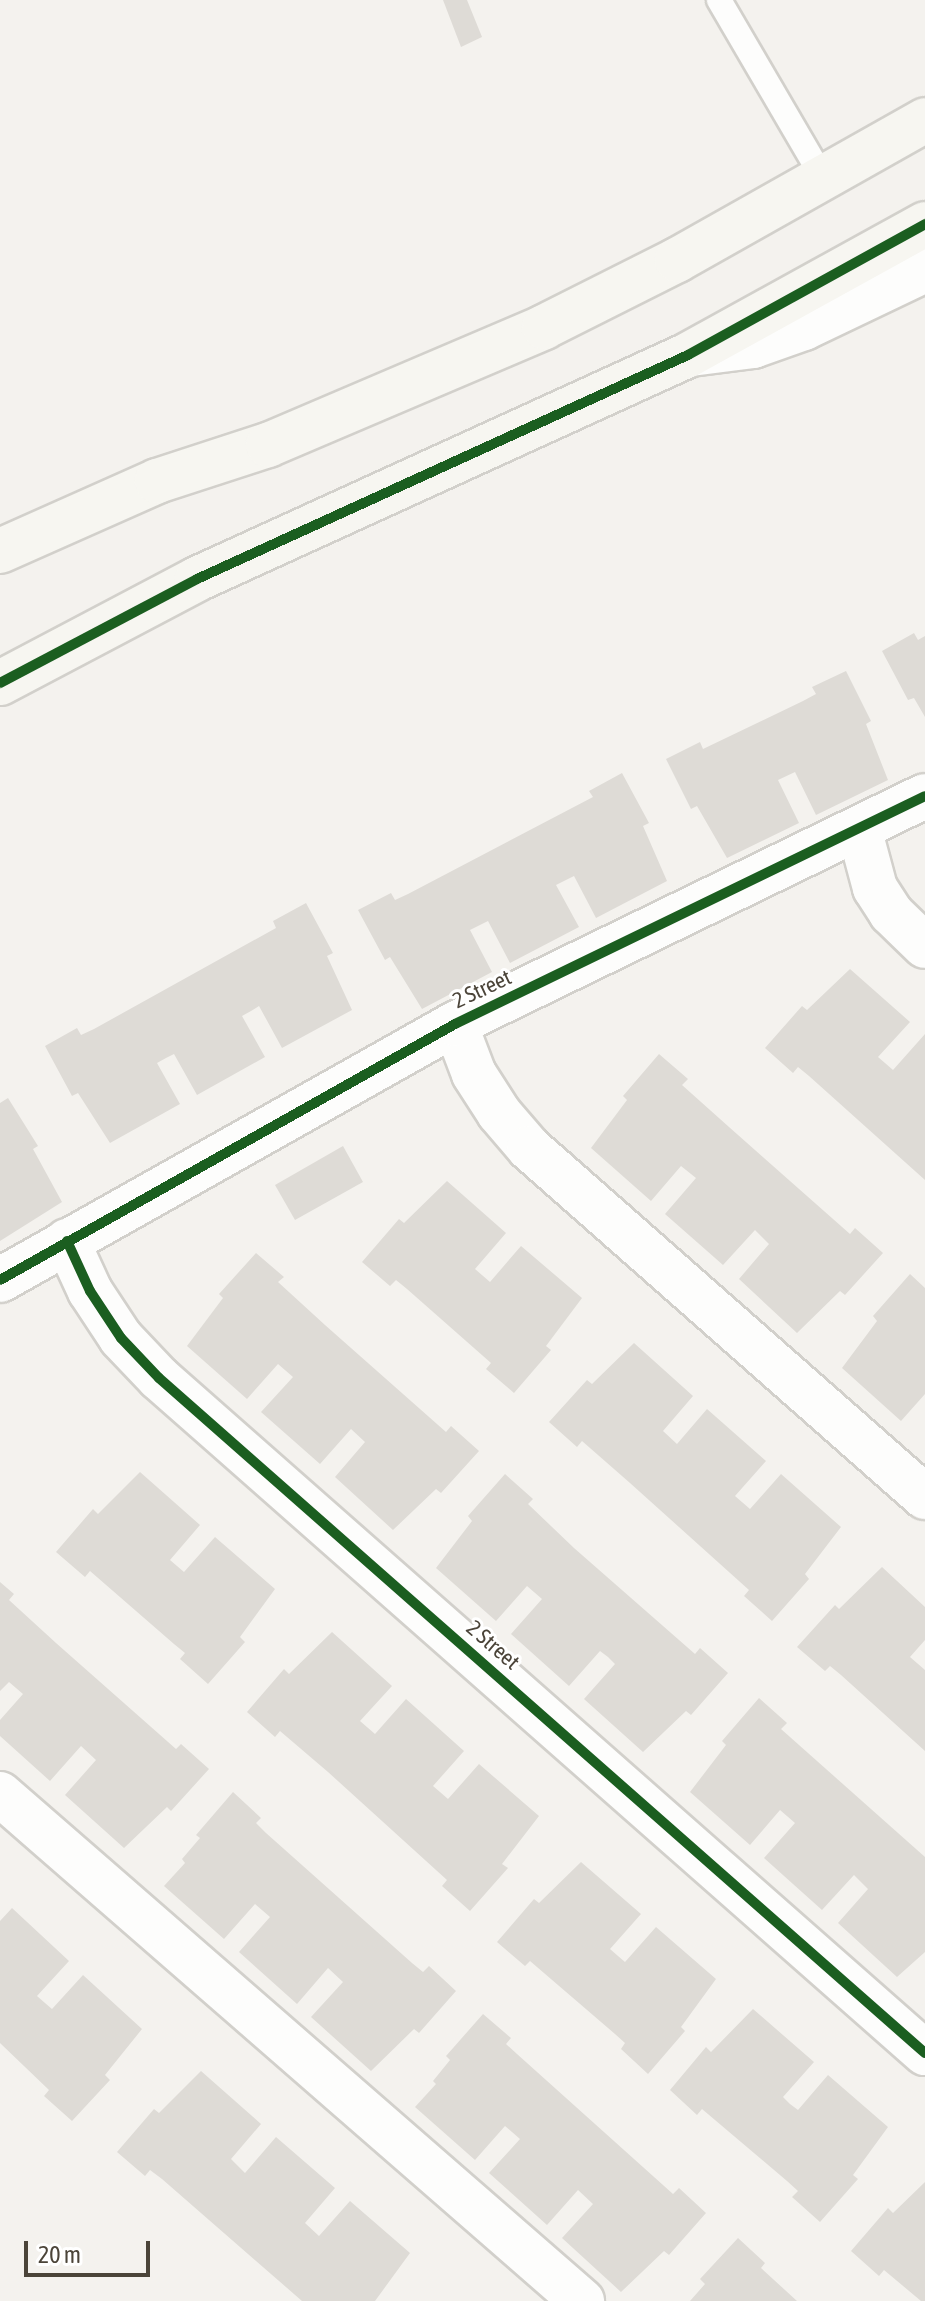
<!DOCTYPE html>
<html>
<head>
<meta charset="utf-8">
<style>
  body { margin:0 }
  #map { position:relative; width:925px; height:2301px; overflow:hidden; background:#f4f2ee; font-family:"Asap Condensed",sans-serif }
  div>[style] { position:absolute }
  .building>* { inset:0; background:#dedbd6 }
  .roads { filter:drop-shadow(2px 0 #d2d0cb) drop-shadow(-2px 0 #d2d0cb) drop-shadow(0 2px #d2d0cb) drop-shadow(0 -2px #d2d0cb) }
  .lane>* { height:24px; margin:-12px; padding:0 12px; transform-origin:12px; border-radius:12px; background:#fdfdfc }
  .street>* { height:44px; margin:-22px; padding:0 22px; transform-origin:22px; border-radius:22px; background:#fdfdfc }
  .secondary>* { height:44px; margin:-22px; padding:0 22px; transform-origin:22px; border-radius:22px; background:#f7f6f1 }
  .cycleway>* { height:10px; margin:-5px; padding:0 5px; transform-origin:5px; border-radius:5px; background:#1b5e20 }
  span { translate:-50% -50%; white-space:nowrap; text-align:center; line-height:1.15; -webkit-text-stroke:6px #fff; paint-order:stroke }
  .street-label { font-size:22px; color:#4b4439 }
  .scale { position:absolute; left:24px; top:2241px; width:126px; height:36px; box-sizing:border-box; border:4px solid #4b4439; border-top:0; padding-left:10px; font-size:24px; line-height:28px; white-space:nowrap; color:#4b4439; -webkit-text-stroke:6px #fff; paint-order:stroke }
</style>
</head>
<body>
<div id="map">
  <div class="building">
    <div style="clip-path:polygon(443px 0,467px 0,482px 37px,461px 47px)"></div>
    <div style="clip-path:polygon(914px 633px,918px 640px,925px 636px,925px 717px,914px 698px,908px 700px,882px 651px)"></div>
    <div style="clip-path:polygon(846px 671px,871px 721px,866px 724px,888px 780px,816px 815px,795px 772px,778px 780px,799px 823px,727px 858px,697px 806px,691px 809px,666px 759px,700px 742px,703px 749px,803px 701px,816px 694px,812px 687px)"></div>
    <div style="clip-path:polygon(622px 773px,649px 823px,643px 826px,667px 881px,596px 918px,574px 876px,556px 885px,579px 927px,510px 963px,488px 921px,470px 930px,492px 972px,422px 1009px,390px 957px,385px 960px,358px 910px,391px 893px,395px 900px,408px 894px,593px 797px,589px 791px)"></div>
    <div style="clip-path:polygon(306px 903px,333px 953px,327px 956px,352px 1010px,282px 1048px,259px 1006px,251px 1011px,242px 1016px,265px 1057px,197px 1095px,174px 1054px,166px 1058px,157px 1063px,180px 1104px,110px 1143px,78px 1093px,72px 1096px,45px 1046px,77px 1028px,81px 1035px,94px 1029px,276px 928px,273px 921px)"></div>
    <div style="clip-path:polygon(850px 969px,910px 1022px,878px 1057px,885px 1063px,893px 1070px,925px 1034px,925px 1180px,809px 1076px,798px 1067px,793px 1073px,765px 1048px,802px 1006px,807px 1010px)"></div>
    <div style="clip-path:polygon(659px 1054px,688px 1079px,682px 1085px,729px 1127px,850px 1234px,855px 1228px,883px 1253px,845px 1295px,840px 1291px,797px 1333px,739px 1279px,769px 1244px,755px 1230px,723px 1265px,665px 1214px,696px 1178px,681px 1166px,651px 1201px,591px 1148px,627px 1100px,623px 1096px)"></div>
    <div style="clip-path:polygon(8px 1098px,38px 1146px,33px 1149px,62px 1202px,0 1241px,0 1103px)"></div>
    <div style="clip-path:polygon(343px 1146px,363px 1182px,295px 1220px,275px 1185px)"></div>
    <div style="clip-path:polygon(447px 1181px,506px 1233px,475px 1269px,490px 1282px,521px 1246px,582px 1298px,546px 1346px,551px 1350px,514px 1393px,486px 1369px,491px 1363px,407px 1289px,396px 1280px,390px 1286px,362px 1262px,399px 1219px,404px 1223px)"></div>
    <div style="clip-path:polygon(256px 1253px,284px 1277px,278px 1282px,325px 1325px,446px 1432px,451px 1426px,479px 1451px,441px 1493px,436px 1489px,393px 1530px,335px 1477px,365px 1442px,351px 1429px,320px 1464px,261px 1412px,293px 1377px,278px 1364px,247px 1399px,187px 1346px,223px 1298px,219px 1294px)"></div>
    <div style="clip-path:polygon(910px 1274px,925px 1288px,925px 1394px,901px 1421px,842px 1368px,877px 1321px,873px 1316px)"></div>
    <div style="clip-path:polygon(634px 1343px,693px 1396px,663px 1431px,677px 1444px,707px 1409px,766px 1461px,735px 1496px,750px 1509px,781px 1474px,841px 1527px,805px 1574px,809px 1579px,772px 1621px,744px 1596px,749px 1590px,630px 1483px,582px 1441px,577px 1447px,549px 1422px,587px 1380px,592px 1384px)"></div>
    <div style="clip-path:polygon(140px 1472px,200px 1525px,170px 1560px,184px 1572px,215px 1537px,275px 1589px,240px 1637px,245px 1642px,208px 1684px,180px 1659px,185px 1653px,174px 1644px,90px 1571px,85px 1577px,56px 1552px,93px 1509px,98px 1514px)"></div>
    <div style="clip-path:polygon(505px 1474px,533px 1499px,528px 1504px,574px 1548px,695px 1654px,700px 1648px,728px 1673px,691px 1715px,686px 1711px,643px 1752px,584px 1699px,615px 1664px,608px 1657px,600px 1651px,569px 1686px,511px 1634px,542px 1599px,527px 1586px,496px 1621px,436px 1568px,472px 1521px,468px 1516px)"></div>
    <div style="clip-path:polygon(882px 1567px,925px 1607px,925px 1640px,910px 1657px,925px 1670px,925px 1751px,841px 1675px,830px 1666px,825px 1671px,797px 1647px,835px 1605px,839px 1609px)"></div>
    <div style="clip-path:polygon(0 1582px,14px 1594px,9px 1600px,56px 1643px,176px 1749px,181px 1744px,209px 1769px,171px 1811px,167px 1807px,124px 1848px,65px 1795px,96px 1760px,81px 1746px,50px 1781px,0 1736px,0 1720px,23px 1694px,9px 1682px,0 1691px)"></div>
    <div style="clip-path:polygon(332px 1632px,392px 1686px,360px 1721px,375px 1734px,406px 1699px,464px 1751px,433px 1786px,440px 1792px,448px 1799px,479px 1764px,539px 1816px,502px 1864px,508px 1868px,470px 1911px,442px 1886px,447px 1880px,328px 1772px,280px 1731px,275px 1737px,247px 1712px,284px 1669px,289px 1674px)"></div>
    <div style="clip-path:polygon(759px 1698px,787px 1723px,781px 1729px,925px 1857px,925px 1952px,897px 1977px,838px 1923px,868px 1889px,854px 1875px,822px 1910px,764px 1858px,795px 1823px,780px 1810px,750px 1845px,690px 1792px,726px 1745px,722px 1741px)"></div>
    <div style="clip-path:polygon(233px 1792px,261px 1818px,256px 1823px,266px 1833px,412px 1963px,423px 1972px,429px 1966px,456px 1991px,419px 2033px,414px 2029px,371px 2071px,311px 2017px,343px 1982px,328px 1968px,297px 2004px,239px 1952px,270px 1917px,255px 1904px,224px 1939px,164px 1886px,185px 1863px,182px 1859px,200px 1838px,196px 1835px)"></div>
    <div style="clip-path:polygon(581px 1862px,641px 1914px,610px 1949px,618px 1956px,625px 1962px,656px 1927px,716px 1979px,681px 2027px,685px 2031px,648px 2074px,621px 2049px,625px 2043px,615px 2034px,530px 1961px,525px 1966px,497px 1942px,534px 1899px,539px 1903px)"></div>
    <div style="clip-path:polygon(12px 1908px,69px 1961px,37px 1996px,45px 2003px,52px 2009px,83px 1975px,142px 2029px,105px 2075px,110px 2080px,72px 2121px,44px 2096px,49px 2090px,0 2043px,0 1921px)"></div>
    <div style="clip-path:polygon(753px 2009px,814px 2062px,783px 2097px,790px 2104px,798px 2110px,828px 2075px,888px 2127px,853px 2175px,858px 2179px,820px 2222px,792px 2197px,798px 2191px,787px 2181px,702px 2109px,697px 2115px,670px 2090px,706px 2047px,711px 2052px)"></div>
    <div style="clip-path:polygon(483px 2014px,511px 2038px,506px 2044px,517px 2054px,673px 2194px,679px 2188px,706px 2213px,669px 2255px,664px 2251px,621px 2292px,562px 2238px,593px 2204px,578px 2190px,547px 2225px,489px 2173px,520px 2139px,505px 2126px,475px 2160px,415px 2107px,436px 2084px,433px 2081px,450px 2060px,446px 2056px)"></div>
    <div style="clip-path:polygon(201px 2071px,261px 2124px,231px 2159px,245px 2173px,276px 2137px,335px 2188px,305px 2223px,319px 2236px,350px 2201px,410px 2253px,375px 2301px,302px 2301px,162px 2179px,150px 2170px,145px 2176px,117px 2152px,154px 2109px,159px 2113px)"></div>
    <div style="clip-path:polygon(925px 2182px,925px 2301px,921px 2301px,884px 2270px,879px 2276px,851px 2251px,888px 2208px,893px 2213px)"></div>
    <div style="clip-path:polygon(738px 2238px,765px 2263px,761px 2268px,797px 2301px,690px 2301px,705px 2284px,700px 2279px)"></div>
  </div>
  <div class="roads">
    <div class="lane">
      <div style="left:719px;top:0;width:206px;rotate:59.7deg"></div>
    </div>
    <div class="street">
      <div style="left:691px;top:354px;width:63px;rotate:-7.4deg"></div>
      <div style="left:753px;top:346px;width:54px;rotate:-19.4deg"></div>
      <div style="left:804px;top:328px;width:134px;rotate:-25.6deg"></div>
      <div style="left:860px;top:832px;width:58px;rotate:75deg"></div>
      <div style="left:875px;top:888px;width:30px;rotate:57deg"></div>
      <div style="left:891px;top:913px;width:47px;rotate:44.1deg"></div>
      <div style="left:455px;top:1024px;width:53px;rotate:69.2deg"></div>
      <div style="left:474px;top:1074px;width:46px;rotate:57.3deg"></div>
      <div style="left:499px;top:1113px;width:46px;rotate:49.4deg"></div>
      <div style="left:529px;top:1148px;width:528px;rotate:41.39deg"></div>
      <div style="left:67px;top:1241px;width:55px;rotate:65.3deg"></div>
      <div style="left:90px;top:1291px;width:56px;rotate:56.6deg"></div>
      <div style="left:121px;top:1338px;width:55px;rotate:46.5deg"></div>
      <div style="left:159px;top:1378px;width:1021px;rotate:41.39deg"></div>
      <div style="left:0;top:1280px;width:522px;rotate:-29.36deg"></div>
      <div style="left:455px;top:1024px;width:522px;rotate:-25.88deg"></div>
      <div style="left:0;top:1794px;width:772px;rotate:41.06deg"></div>
    </div>
    <div class="secondary">
      <div style="left:0;top:551px;width:172px;rotate:-24deg"></div>
      <div style="left:157px;top:481px;width:117px;rotate:-18deg"></div>
      <div style="left:268px;top:445px;width:300px;rotate:-23.1deg"></div>
      <div style="left:544px;top:327px;width:149px;rotate:-26.7deg"></div>
      <div style="left:677px;top:260px;width:285px;rotate:-29.4deg"></div>
      <div style="left:0;top:683px;width:223px;rotate:-27.8deg"></div>
      <div style="left:197px;top:579px;width:540px;rotate:-24.52deg"></div>
      <div style="left:688px;top:355px;width:271px;rotate:-28.9deg"></div>
    </div>
  </div>
  <div class="cycleway">
    <div style="left:0;top:683px;width:223px;rotate:-27.8deg"></div>
    <div style="left:197px;top:579px;width:540px;rotate:-24.52deg"></div>
    <div style="left:688px;top:355px;width:271px;rotate:-28.9deg"></div>
    <div style="left:67px;top:1241px;width:55px;rotate:65.3deg"></div>
    <div style="left:90px;top:1291px;width:56px;rotate:56.6deg"></div>
    <div style="left:121px;top:1338px;width:55px;rotate:46.5deg"></div>
    <div style="left:159px;top:1378px;width:1021px;rotate:41.39deg"></div>
    <div style="left:0;top:1280px;width:522px;rotate:-29.36deg"></div>
    <div style="left:455px;top:1024px;width:522px;rotate:-25.88deg"></div>
  </div>
  <div class="street-label">
    <span style="left:482px;top:989px;rotate:-25deg">2 Street</span>
    <span style="left:493px;top:1645px;rotate:41deg">2 Street</span>
  </div>
  <div class="scale">20 m</div>
</div>
</body>
</html>
